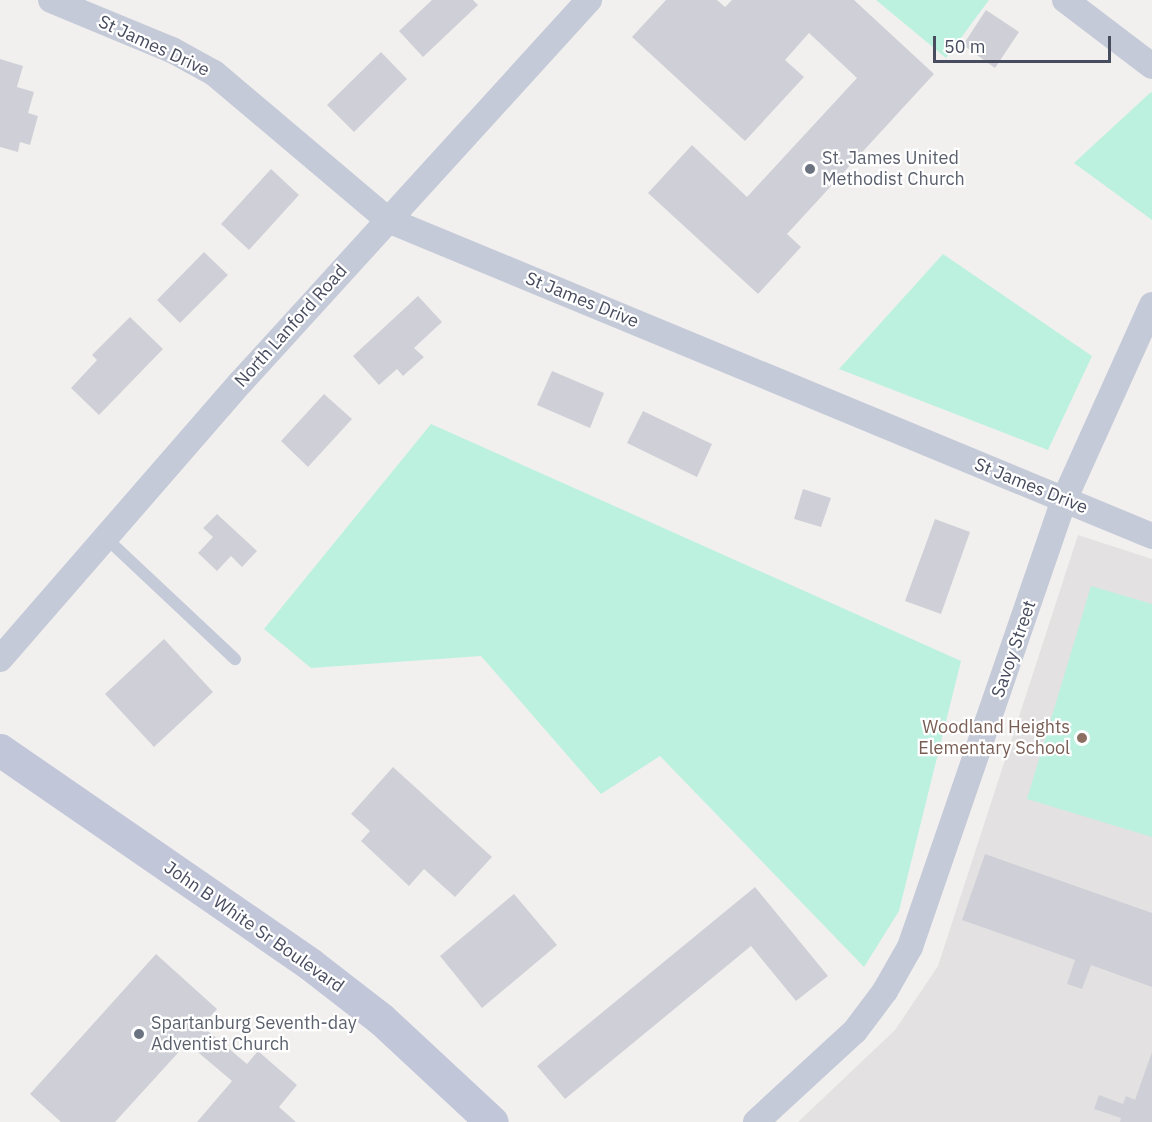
<!DOCTYPE html>
<html>
<head>
<meta charset="utf-8">
<style>
  body { margin:0 }
  #map { position:relative; width:1152px; height:1122px; overflow:hidden; background:#f2f0ef; font-family:"IBM Plex Sans",sans-serif }
  div>[style] { position:absolute }
  .education>* { inset:0; background:#e3e1e1 }
  .green>* { inset:0; background:#bcf1e0 }
  .building>* { inset:0; background:#cfd0d7 }
  .service>* { height:12px; margin:-6px; padding:0 6px; transform-origin:6px; border-radius:6px; background:#c5cad8 }
  .minor>* { height:26px; margin:-13px; padding:0 13px; transform-origin:13px; border-radius:13px; background:#c5cad8 }
  .secondary>* { height:33px; margin:-16.5px; padding:0 16.5px; transform-origin:16.5px; border-radius:16.5px; background:#c1c6d9 }
  .dots>* { width:16px; height:16px; translate:-50% -50%; box-sizing:border-box; border:3px solid #fff; border-radius:50% }
  span { translate:-50% -50%; white-space:nowrap; text-align:center; line-height:1.15; -webkit-text-stroke:4.5px #fff; paint-order:stroke }
  .street-label { font-size:18px; color:#474c5e }
  .worship-label { font-size:18px; color:#5b616d }
  .left { translate:0 -50%; text-align:left }
  .education-label { font-size:18px; color:#785e54 }
  .right { translate:-100% -50%; text-align:right }
  .scale { position:absolute; left:933px; top:36px; width:178px; height:27px; box-sizing:border-box; border:3px solid #474c5e; border-top:0; padding-left:8px; font-size:18px; line-height:21px; white-space:nowrap; color:#474c5e; -webkit-text-stroke:4px #fff; paint-order:stroke }
</style>
</head>
<body>
<div id="map">
  <div class="education">
    <div style="clip-path:polygon(1078px 535px,1152px 559px,1152px 1122px,798px 1122px,895px 1030px,938px 966px)"></div>
  </div>
  <div class="green">
    <div style="clip-path:polygon(876px 0,989px 0,946px 58px)"></div>
    <div style="clip-path:polygon(1151px 92px,1152px 93px,1152px 220px,1074px 163px)"></div>
    <div style="clip-path:polygon(943px 254px,1092px 356px,1048px 450px,839px 369px)"></div>
    <div style="clip-path:polygon(431px 424px,961px 661px,899px 911px,864px 967px,660px 756px,601px 794px,481px 656px,311px 668px,264px 629px)"></div>
    <div style="clip-path:polygon(1091px 586px,1152px 604px,1152px 837px,1027px 799px)"></div>
  </div>
  <div class="building">
    <div style="clip-path:polygon(432px 0,473px 0,478px 5px,423px 57px,399px 31px)"></div>
    <div style="clip-path:polygon(666px 0,717px 0,725px 7px,732px 0,854px 0,934px 74px,787px 234px,801px 247px,758px 294px,648px 193px,692px 145px,747px 197px,857px 78px,809px 33px,785px 60px,804px 77px,745px 141px,632px 37px)"></div>
    <div style="clip-path:polygon(986px 10px,1019px 32px,995px 68px,963px 45px)"></div>
    <div style="clip-path:polygon(381px 52px,407px 79px,354px 132px,327px 105px)"></div>
    <div style="clip-path:polygon(0 59px,23px 66px,17px 87px,34px 92px,28px 113px,38px 116px,30px 145px,20px 142px,18px 152px,0 147px)"></div>
    <div style="clip-path:polygon(271px 169px,299px 195px,249px 250px,221px 224px)"></div>
    <div style="clip-path:polygon(204px 252px,228px 275px,180px 323px,157px 300px)"></div>
    <div style="clip-path:polygon(418px 296px,442px 322px,414px 348px,424px 357px,403px 376px,397px 369px,379px 385px,353px 356px)"></div>
    <div style="clip-path:polygon(130px 317px,163px 349px,99px 415px,71px 388px,97px 360px,92px 355px)"></div>
    <div style="clip-path:polygon(552px 371px,604px 393px,590px 428px,537px 405px)"></div>
    <div style="clip-path:polygon(324px 394px,352px 419px,308px 467px,281px 441px)"></div>
    <div style="clip-path:polygon(643px 411px,712px 444px,697px 477px,627px 443px)"></div>
    <div style="clip-path:polygon(803px 489px,831px 498px,821px 527px,794px 519px)"></div>
    <div style="clip-path:polygon(217px 514px,257px 551px,242px 567px,231px 556px,217px 571px,198px 553px,213px 537px,203px 528px)"></div>
    <div style="clip-path:polygon(935px 519px,970px 532px,941px 614px,905px 601px)"></div>
    <div style="clip-path:polygon(164px 639px,213px 692px,154px 747px,105px 694px)"></div>
    <div style="clip-path:polygon(393px 767px,492px 857px,455px 897px,424px 869px,409px 886px,361px 841px,370px 831px,351px 814px)"></div>
    <div style="clip-path:polygon(985px 854px,1152px 913px,1152px 987px,1091px 965px,1082px 989px,1067px 984px,1075px 960px,962px 920px)"></div>
    <div style="clip-path:polygon(755px 887px,828px 976px,796px 1001px,751px 946px,565px 1099px,537px 1066px)"></div>
    <div style="clip-path:polygon(514px 894px,557px 945px,482px 1008px,440px 956px)"></div>
    <div style="clip-path:polygon(156px 954px,217px 1009px,202px 1026px,247px 1064px,258px 1051px,297px 1085px,279px 1107px,296px 1122px,197px 1122px,232px 1081px,187px 1043px,115px 1122px,61px 1122px,30px 1094px)"></div>
    <div style="clip-path:polygon(1152px 1052px,1152px 1122px,1120px 1122px,1121px 1118px,1094px 1109px,1099px 1095px,1123px 1104px,1126px 1096px,1135px 1100px)"></div>
  </div>
  <div class="service">
    <div style="left:106px;top:538px;width:177px;rotate:43.2deg"></div>
  </div>
  <div class="minor">
    <div style="left:51px;top:0;width:131px;rotate:22.5deg"></div>
    <div style="left:172px;top:50px;width:48px;rotate:28.7deg"></div>
    <div style="left:214px;top:73px;width:228px;rotate:40.2deg"></div>
    <div style="left:388px;top:220px;width:827px;rotate:22.47deg"></div>
    <div style="left:1065px;top:0;width:109px;rotate:37.2deg"></div>
    <div style="left:0;top:659px;width:367px;rotate:-49deg"></div>
    <div style="left:241px;top:382px;width:517px;rotate:-47.67deg"></div>
    <div style="left:756px;top:1122px;width:134px;rotate:-42.6deg"></div>
    <div style="left:855px;top:1031px;width:50px;rotate:-53.1deg"></div>
    <div style="left:885px;top:991px;width:51px;rotate:-60.4deg"></div>
    <div style="left:910px;top:947px;width:473px;rotate:-71deg"></div>
    <div style="left:1064px;top:500px;width:214px;rotate:-65.7deg"></div>
  </div>
  <div class="secondary">
    <div style="left:0;top:750px;width:377px;rotate:34.6deg"></div>
    <div style="left:310px;top:964px;width:90px;rotate:37.8deg"></div>
    <div style="left:381px;top:1019px;width:151px;rotate:42.9deg"></div>
  </div>
  <div class="dots">
    <div style="left:810px;top:169px;background:#6b7280"></div>
    <div style="left:1082px;top:738px;background:#8d6e63"></div>
    <div style="left:139px;top:1034px;background:#6b7280"></div>
  </div>
  <div class="street-label">
    <span style="left:154px;top:46px;rotate:25deg">St James Drive</span>
    <span style="left:582px;top:300px;rotate:22deg">St James Drive</span>
    <span style="left:291px;top:326px;rotate:-48deg">North Lanford Road</span>
    <span style="left:1031px;top:486px;rotate:22deg">St James Drive</span>
    <span style="left:1014px;top:649px;rotate:-71deg">Savoy Street</span>
    <span style="left:254px;top:927px;rotate:35deg">John B White Sr Boulevard</span>
  </div>
  <div class="worship-label">
    <span class="left" style="left:822px;top:169px">St. James United<br>Methodist Church</span>
    <span class="left" style="left:151px;top:1034px">Spartanburg Seventh-day<br>Adventist Church</span>
  </div>
  <div class="education-label">
    <span class="right" style="left:1070px;top:738px">Woodland Heights<br>Elementary School</span>
  </div>
  <div class="scale">50 m</div>
</div>
</body>
</html>
